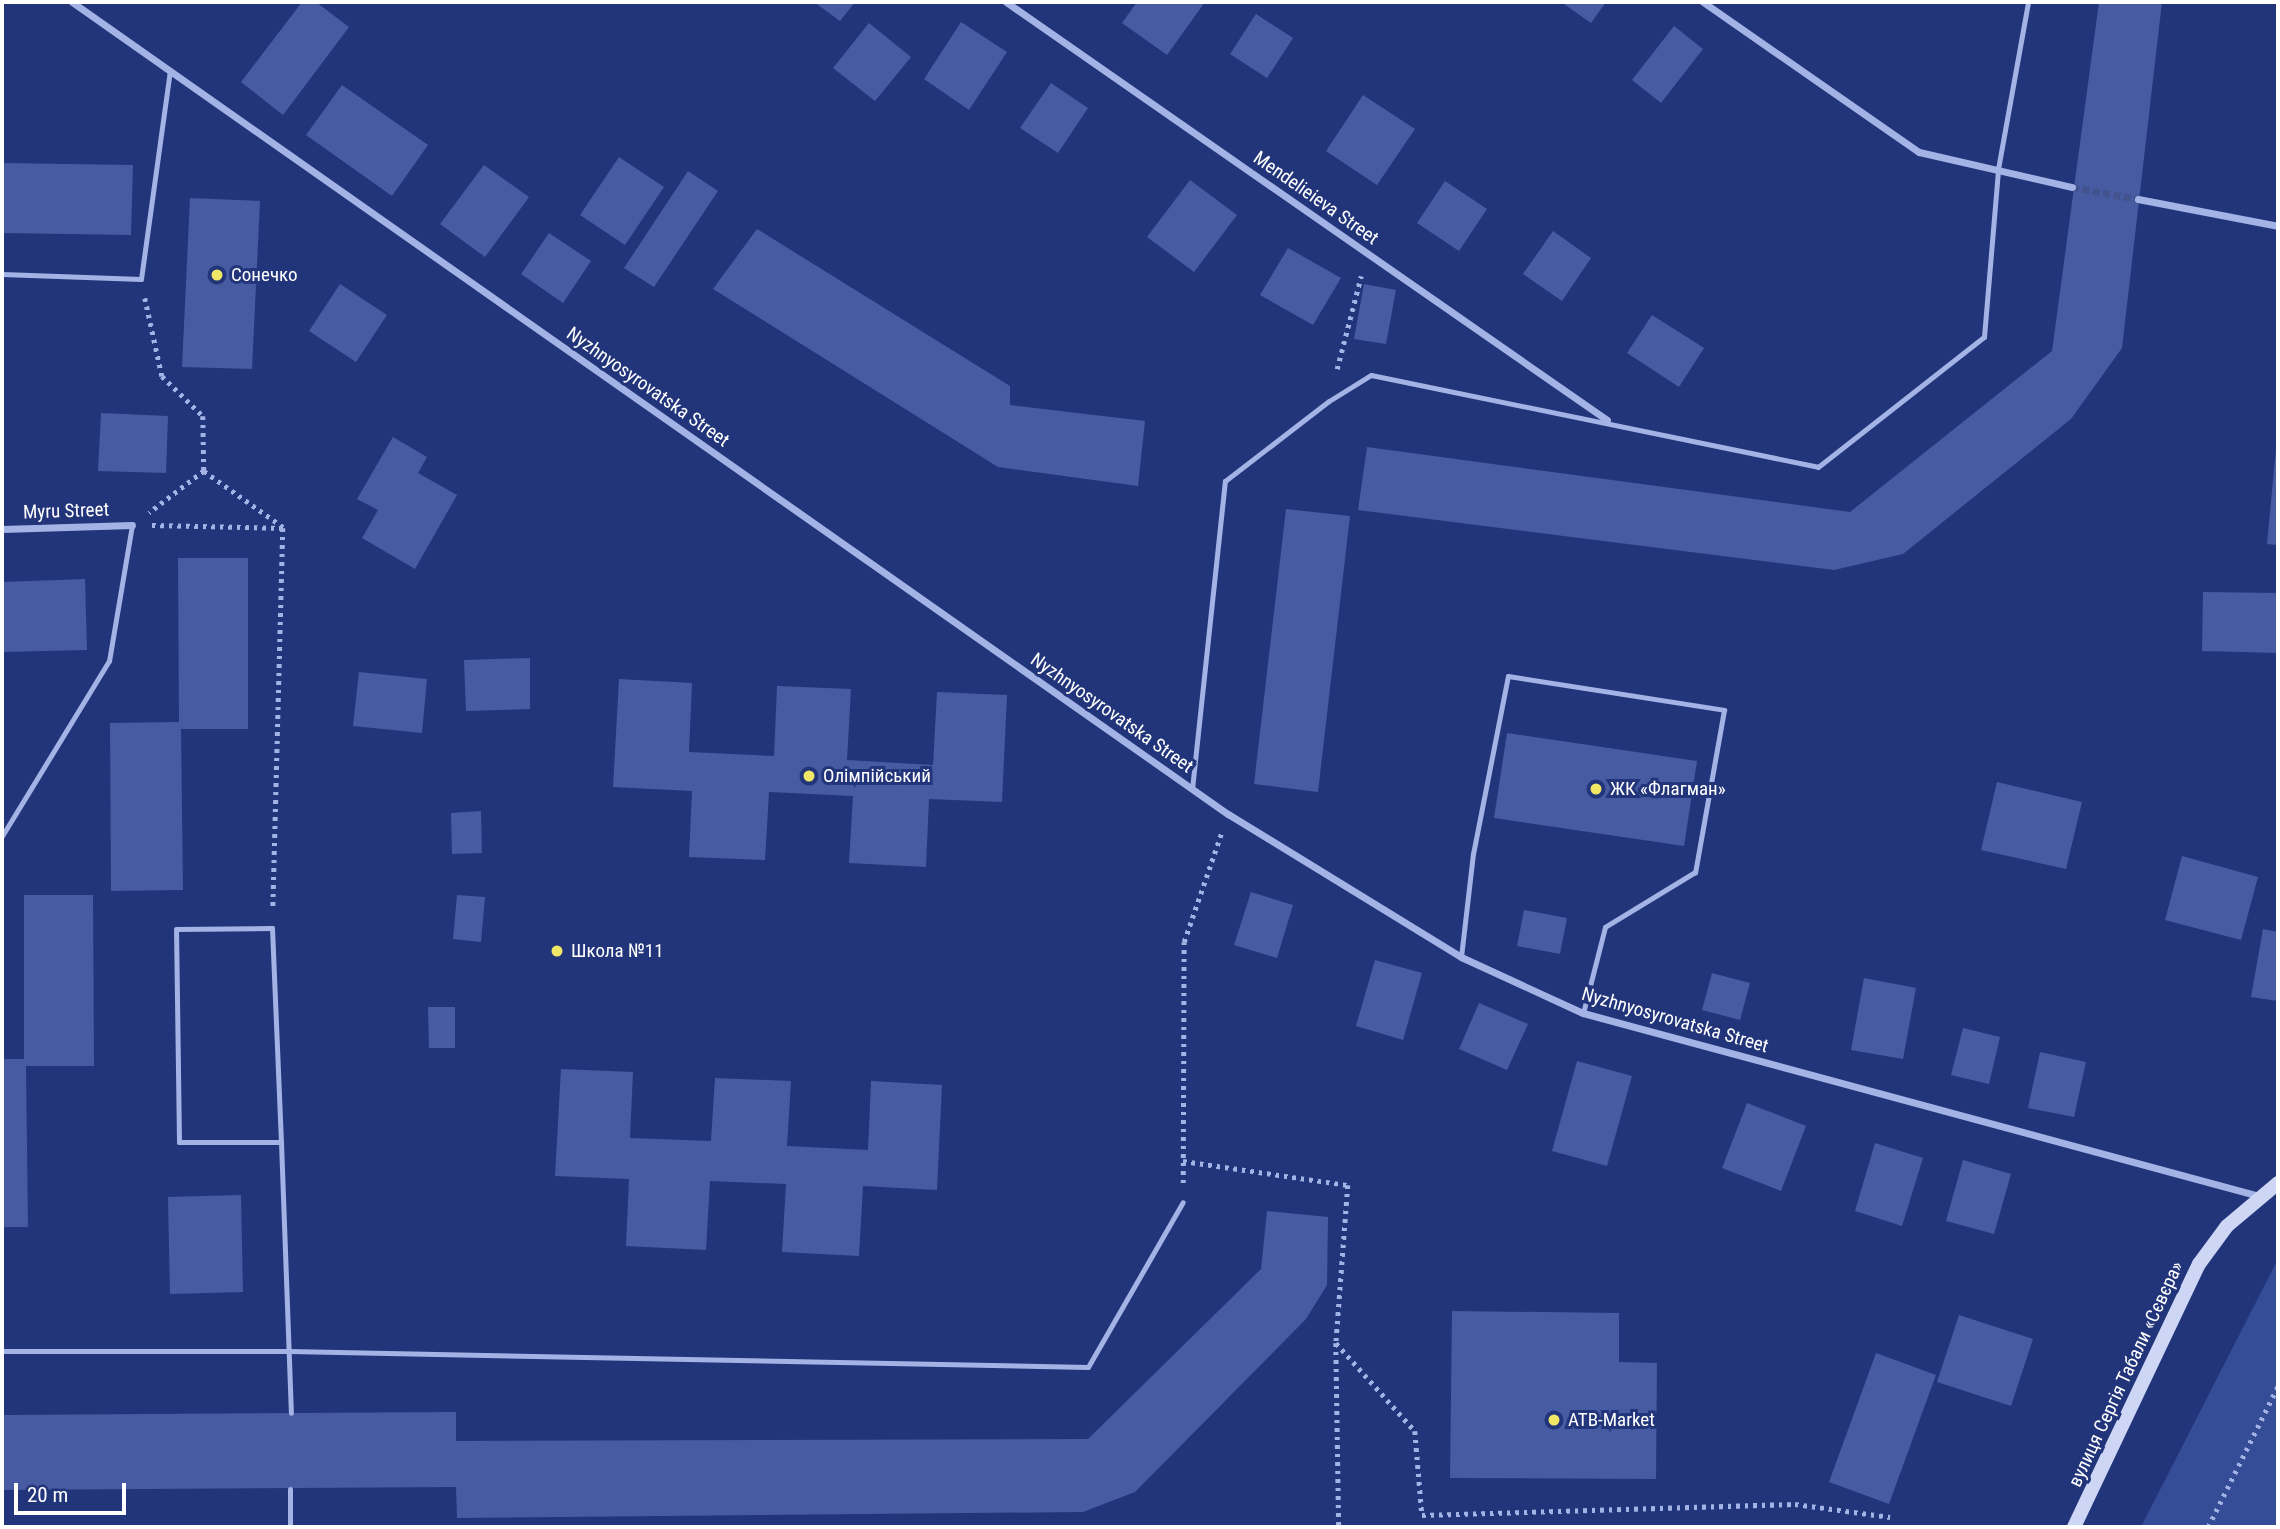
<!DOCTYPE html>
<html>
<head>
<meta charset="utf-8">
<style>
  body { margin:0 }
  #map { position:relative; width:2280px; height:1529px; overflow:hidden; background:#22357a; font-family:"Roboto Condensed",sans-serif }
  div>[style] { position:absolute }
  .green>* { inset:0; background:#354c97 }
  .building>* { inset:0; background:#465ba1 }
  .minor-tunnel>* { height:7px; margin-top:-3.5px; transform-origin:0; background:repeating-linear-gradient(90deg,#43538e 0 7px,transparent 0 10.5px) }
  .path>* { height:4.5px; margin-top:-2.25px; transform-origin:0; background:repeating-linear-gradient(90deg,#a4b3e5 0 3.5px,transparent 0 8.5px) }
  .service>* { height:5px; margin:-2.5px; padding:0 2.5px; transform-origin:2.5px; border-radius:2.5px; background:#a4b3e5 }
  .minor>* { height:7px; margin:-3.5px; padding:0 3.5px; transform-origin:3.5px; border-radius:3.5px; background:#a4b3e5 }
  .secondary>* { height:14px; margin:-7px; padding:0 7px; transform-origin:7px; border-radius:7px; background:#cdd6f4 }
  .dots>* { width:19px; height:19px; translate:-50% -50%; box-sizing:border-box; border:4px solid #22357a; border-radius:50% }
  span { translate:-50% -50%; white-space:nowrap; text-align:center; line-height:1.15; -webkit-text-stroke:6px #22357a; paint-order:stroke }
  .street-label { font-size:19px; color:#fff }
  .poi-label { font-size:19px; color:#fff }
  .left { translate:0 -50%; text-align:left }
  .frame { position:absolute; inset:0; border:4px solid #fff; pointer-events:none }
  .scale { position:absolute; left:14px; top:1483px; width:112px; height:32px; box-sizing:border-box; border:4px solid #fff; border-top:0; padding-left:9px; font-size:21px; line-height:24px; white-space:nowrap; color:#fff; -webkit-text-stroke:5px #22357a; paint-order:stroke }
</style>
</head>
<body>
<div id="map">
  <div class="green">
    <div style="clip-path:polygon(2278px 1259px,2278px 1527px,2141px 1527px)"></div>
  </div>
  <div class="building">
    <div style="clip-path:polygon(302px 2px,316px 2px,349px 27px,283px 115px,241px 82px)"></div>
    <div style="clip-path:polygon(814px 2px,855px 2px,840px 21px)"></div>
    <div style="clip-path:polygon(1137px 2px,1205px 2px,1167px 55px,1122px 23px)"></div>
    <div style="clip-path:polygon(1561px 2px,1606px 2px,1591px 23px)"></div>
    <div style="clip-path:polygon(2099px 2px,2162px 2px,2122px 348px,2071px 419px,1903px 554px,1834px 570px,1358px 510px,1367px 447px,1850px 512px,2052px 351px)"></div>
    <div style="clip-path:polygon(1256px 14px,1293px 38px,1267px 78px,1230px 54px)"></div>
    <div style="clip-path:polygon(961px 22px,1007px 52px,969px 110px,924px 79px)"></div>
    <div style="clip-path:polygon(869px 23px,911px 57px,875px 101px,833px 68px)"></div>
    <div style="clip-path:polygon(1674px 26px,1703px 49px,1661px 103px,1632px 80px)"></div>
    <div style="clip-path:polygon(1051px 83px,1088px 108px,1058px 153px,1020px 128px)"></div>
    <div style="clip-path:polygon(342px 85px,428px 145px,392px 196px,306px 135px)"></div>
    <div style="clip-path:polygon(1363px 95px,1415px 129px,1377px 185px,1326px 151px)"></div>
    <div style="clip-path:polygon(619px 157px,664px 187px,625px 245px,580px 215px)"></div>
    <div style="clip-path:polygon(2px 163px,133px 165px,131px 235px,2px 233px)"></div>
    <div style="clip-path:polygon(484px 165px,529px 197px,485px 257px,440px 224px)"></div>
    <div style="clip-path:polygon(688px 171px,718px 191px,654px 287px,624px 268px)"></div>
    <div style="clip-path:polygon(1190px 180px,1237px 215px,1194px 272px,1147px 237px)"></div>
    <div style="clip-path:polygon(1445px 181px,1487px 209px,1459px 251px,1417px 223px)"></div>
    <div style="clip-path:polygon(190px 198px,260px 201px,252px 369px,182px 367px)"></div>
    <div style="clip-path:polygon(757px 229px,1010px 386px,1010px 405px,1145px 421px,1138px 486px,998px 467px,713px 289px)"></div>
    <div style="clip-path:polygon(1553px 231px,1591px 258px,1562px 301px,1523px 274px)"></div>
    <div style="clip-path:polygon(549px 233px,591px 261px,563px 303px,521px 274px)"></div>
    <div style="clip-path:polygon(1288px 248px,1341px 278px,1313px 325px,1260px 295px)"></div>
    <div style="clip-path:polygon(340px 284px,387px 315px,356px 362px,309px 331px)"></div>
    <div style="clip-path:polygon(1364px 284px,1396px 290px,1386px 344px,1354px 339px)"></div>
    <div style="clip-path:polygon(1652px 315px,1704px 348px,1679px 387px,1627px 353px)"></div>
    <div style="clip-path:polygon(101px 413px,168px 416px,166px 473px,98px 471px)"></div>
    <div style="clip-path:polygon(393px 437px,427px 457px,418px 473px,457px 495px,415px 569px,362px 538px,378px 510px,357px 499px)"></div>
    <div style="clip-path:polygon(2276px 449px,2278px 449px,2278px 545px,2267px 544px)"></div>
    <div style="clip-path:polygon(1286px 509px,1350px 516px,1318px 792px,1254px 784px)"></div>
    <div style="clip-path:polygon(178px 558px,248px 558px,248px 729px,181px 729px,183px 890px,111px 891px,110px 723px,179px 722px)"></div>
    <div style="clip-path:polygon(85px 579px,87px 650px,2px 652px,2px 582px)"></div>
    <div style="clip-path:polygon(2203px 592px,2278px 593px,2278px 653px,2202px 651px)"></div>
    <div style="clip-path:polygon(530px 658px,530px 709px,466px 711px,464px 660px)"></div>
    <div style="clip-path:polygon(359px 672px,427px 679px,422px 733px,353px 726px)"></div>
    <div style="clip-path:polygon(619px 679px,692px 683px,689px 752px,774px 756px,777px 686px,851px 689px,847px 760px,933px 765px,937px 692px,1007px 695px,1002px 802px,929px 799px,926px 867px,849px 863px,853px 796px,769px 792px,765px 860px,689px 857px,692px 791px,613px 787px)"></div>
    <div style="clip-path:polygon(1507px 733px,1697px 761px,1684px 846px,1494px 818px)"></div>
    <div style="clip-path:polygon(1997px 782px,2082px 802px,2066px 869px,1981px 850px)"></div>
    <div style="clip-path:polygon(481px 811px,482px 853px,452px 854px,451px 813px)"></div>
    <div style="clip-path:polygon(2182px 856px,2258px 877px,2241px 940px,2165px 920px)"></div>
    <div style="clip-path:polygon(1251px 892px,1293px 905px,1277px 958px,1234px 945px)"></div>
    <div style="clip-path:polygon(24px 895px,93px 895px,94px 1066px,26px 1066px,28px 1227px,2px 1227px,2px 1059px,24px 1059px)"></div>
    <div style="clip-path:polygon(457px 895px,485px 897px,481px 942px,453px 939px)"></div>
    <div style="clip-path:polygon(1524px 910px,1567px 918px,1560px 954px,1517px 946px)"></div>
    <div style="clip-path:polygon(2263px 929px,2278px 932px,2278px 1001px,2251px 997px)"></div>
    <div style="clip-path:polygon(1375px 960px,1422px 973px,1403px 1040px,1356px 1026px)"></div>
    <div style="clip-path:polygon(1712px 973px,1750px 983px,1740px 1020px,1702px 1010px)"></div>
    <div style="clip-path:polygon(1864px 978px,1916px 988px,1903px 1059px,1851px 1050px)"></div>
    <div style="clip-path:polygon(1479px 1003px,1528px 1024px,1507px 1070px,1459px 1049px)"></div>
    <div style="clip-path:polygon(428px 1007px,455px 1007px,455px 1048px,429px 1048px)"></div>
    <div style="clip-path:polygon(1963px 1028px,2000px 1037px,1989px 1084px,1951px 1075px)"></div>
    <div style="clip-path:polygon(2040px 1052px,2086px 1062px,2074px 1117px,2028px 1108px)"></div>
    <div style="clip-path:polygon(1577px 1061px,1632px 1076px,1607px 1166px,1552px 1151px)"></div>
    <div style="clip-path:polygon(561px 1069px,633px 1072px,630px 1138px,711px 1141px,715px 1078px,791px 1081px,787px 1146px,868px 1150px,871px 1081px,942px 1085px,937px 1190px,863px 1186px,859px 1256px,782px 1252px,786px 1184px,710px 1181px,706px 1250px,626px 1246px,629px 1179px,555px 1176px)"></div>
    <div style="clip-path:polygon(1747px 1103px,1806px 1126px,1781px 1191px,1722px 1168px)"></div>
    <div style="clip-path:polygon(1875px 1143px,1923px 1158px,1902px 1226px,1855px 1211px)"></div>
    <div style="clip-path:polygon(1963px 1160px,2011px 1174px,1994px 1234px,1946px 1221px)"></div>
    <div style="clip-path:polygon(241px 1195px,243px 1292px,170px 1294px,168px 1197px)"></div>
    <div style="clip-path:polygon(1267px 1211px,1328px 1217px,1327px 1285px,1306px 1319px,1135px 1492px,1083px 1512px,457px 1518px,456px 1487px,2px 1490px,2px 1415px,456px 1412px,456px 1441px,1088px 1439px,1261px 1269px)"></div>
    <div style="clip-path:polygon(1452px 1311px,1619px 1313px,1619px 1362px,1657px 1363px,1656px 1479px,1450px 1478px)"></div>
    <div style="clip-path:polygon(1959px 1315px,2033px 1339px,2011px 1406px,1937px 1382px)"></div>
    <div style="clip-path:polygon(1876px 1353px,1936px 1375px,1889px 1504px,1829px 1482px)"></div>
  </div>
  <div class="minor-tunnel">
    <div style="left:2072px;top:187px;width:67px;rotate:10.3deg"></div>
  </div>
  <div class="path">
    <div style="left:145px;top:298px;width:80px;rotate:77.7deg"></div>
    <div style="left:162px;top:376px;width:57px;rotate:44.3deg"></div>
    <div style="left:203px;top:416px;width:55px;rotate:89deg"></div>
    <div style="left:204px;top:471px;width:69px;rotate:142.6deg"></div>
    <div style="left:1337px;top:369px;width:96px;rotate:-75.5deg"></div>
    <div style="left:204px;top:471px;width:97px;rotate:35.3deg"></div>
    <div style="left:152px;top:525px;width:131px;rotate:1.3deg"></div>
    <div style="left:283px;top:528px;width:381px;rotate:91.5deg"></div>
    <div style="left:1183px;top:1161px;width:167px;rotate:8.3deg"></div>
    <div style="left:1348px;top:1185px;width:158px;rotate:94.3deg"></div>
    <div style="left:1336px;top:1343px;width:184px;rotate:89.1deg"></div>
    <div style="left:1183px;top:1183px;width:241px;rotate:-89.8deg"></div>
    <div style="left:1184px;top:942px;width:114px;rotate:-71.1deg"></div>
    <div style="left:1336px;top:1343px;width:118px;rotate:48.1deg"></div>
    <div style="left:1415px;top:1431px;width:84px;rotate:85.2deg"></div>
    <div style="left:1422px;top:1515px;width:373px;rotate:-1.7deg"></div>
    <div style="left:1795px;top:1504px;width:96px;rotate:7.8deg"></div>
    <div style="left:2208px;top:1527px;width:157px;rotate:-63.6deg"></div>
  </div>
  <div class="service">
    <div style="left:2px;top:274px;width:139px;rotate:2.1deg"></div>
    <div style="left:141px;top:279px;width:211px;rotate:-82.1deg"></div>
    <div style="left:1192px;top:789px;width:310px;rotate:-83.9deg"></div>
    <div style="left:1225px;top:481px;width:131px;rotate:-37.6deg"></div>
    <div style="left:1329px;top:401px;width:49px;rotate:-31.8deg"></div>
    <div style="left:1371px;top:375px;width:456px;rotate:11.6deg"></div>
    <div style="left:1818px;top:467px;width:211px;rotate:-38.1deg"></div>
    <div style="left:1984px;top:337px;width:169px;rotate:-85.2deg"></div>
    <div style="left:1998px;top:169px;width:170px;rotate:-79.8deg"></div>
    <div style="left:2px;top:836px;width:205px;rotate:-58.6deg"></div>
    <div style="left:109px;top:661px;width:138px;rotate:-80.4deg"></div>
    <div style="left:1461px;top:957px;width:104px;rotate:-83.4deg"></div>
    <div style="left:1473px;top:854px;width:181px;rotate:-78.9deg"></div>
    <div style="left:1508px;top:676px;width:219px;rotate:8.9deg"></div>
    <div style="left:1724px;top:710px;width:165px;rotate:100.1deg"></div>
    <div style="left:1695px;top:872px;width:105px;rotate:148.6deg"></div>
    <div style="left:1605px;top:927px;width:89px;rotate:104.3deg"></div>
    <div style="left:281px;top:1142px;width:102px;rotate:180deg"></div>
    <div style="left:179px;top:1142px;width:213px;rotate:-90.8deg"></div>
    <div style="left:176px;top:929px;width:96px;rotate:-0.6deg"></div>
    <div style="left:272px;top:928px;width:214px;rotate:87.6deg"></div>
    <div style="left:281px;top:1142px;width:271px;rotate:87.9deg"></div>
    <div style="left:2px;top:1351px;width:287px"></div>
    <div style="left:289px;top:1351px;width:799px;rotate:1.15deg"></div>
    <div style="left:1088px;top:1367px;width:190px;rotate:-60.1deg"></div>
    <div style="left:290px;top:1527px;width:38px;rotate:-90deg"></div>
  </div>
  <div class="minor">
    <div style="left:72px;top:2px;width:1413px;rotate:35.09deg"></div>
    <div style="left:1228px;top:814px;width:273px;rotate:31.5deg"></div>
    <div style="left:1461px;top:957px;width:134px;rotate:24.7deg"></div>
    <div style="left:1583px;top:1013px;width:700px;rotate:15.15deg"></div>
    <div style="left:1006px;top:2px;width:732px;rotate:34.82deg"></div>
    <div style="left:1703px;top:2px;width:263px;rotate:34.8deg"></div>
    <div style="left:1919px;top:152px;width:157px;rotate:12.9deg"></div>
    <div style="left:2138px;top:199px;width:143px;rotate:10.9deg"></div>
    <div style="left:2px;top:529px;width:130px;rotate:-1.8deg"></div>
  </div>
  <div class="secondary">
    <div style="left:2074px;top:1527px;width:291px;rotate:-64.6deg"></div>
    <div style="left:2199px;top:1264px;width:47px;rotate:-53.6deg"></div>
    <div style="left:2227px;top:1226px;width:67px;rotate:-40.1deg"></div>
  </div>
  <div class="dots">
    <div style="left:217px;top:275px;background:#f0e766"></div>
    <div style="left:809px;top:776px;background:#f0e766"></div>
    <div style="left:1596px;top:789px;background:#f0e766"></div>
    <div style="left:557px;top:951px;background:#f0e766"></div>
    <div style="left:1554px;top:1420px;background:#f0e766"></div>
  </div>
  <div class="street-label">
    <span style="left:1316px;top:198px;rotate:35deg">Mendelieieva Street</span>
    <span style="left:648px;top:387px;rotate:35deg">Nyzhnyosyrovatska Street</span>
    <span style="left:66px;top:511px;rotate:-2deg">Myru Street</span>
    <span style="left:1112px;top:713px;rotate:35deg">Nyzhnyosyrovatska Street</span>
    <span style="left:1675px;top:1020px;rotate:16deg">Nyzhnyosyrovatska Street</span>
    <span style="left:2126px;top:1374px;rotate:-65deg">вулиця Сергія Табали «Сєвєра»</span>
  </div>
  <div class="poi-label">
    <span class="left" style="left:231px;top:275px">Сонечко</span>
    <span class="left" style="left:823px;top:776px">Олімпійський</span>
    <span class="left" style="left:1610px;top:789px">ЖК «Флагман»</span>
    <span class="left" style="left:571px;top:951px">Школа №11</span>
    <span class="left" style="left:1568px;top:1420px">ATB-Market</span>
  </div>
  <div class="frame"></div>
  <div class="scale">20 m</div>
</div>
</body>
</html>
